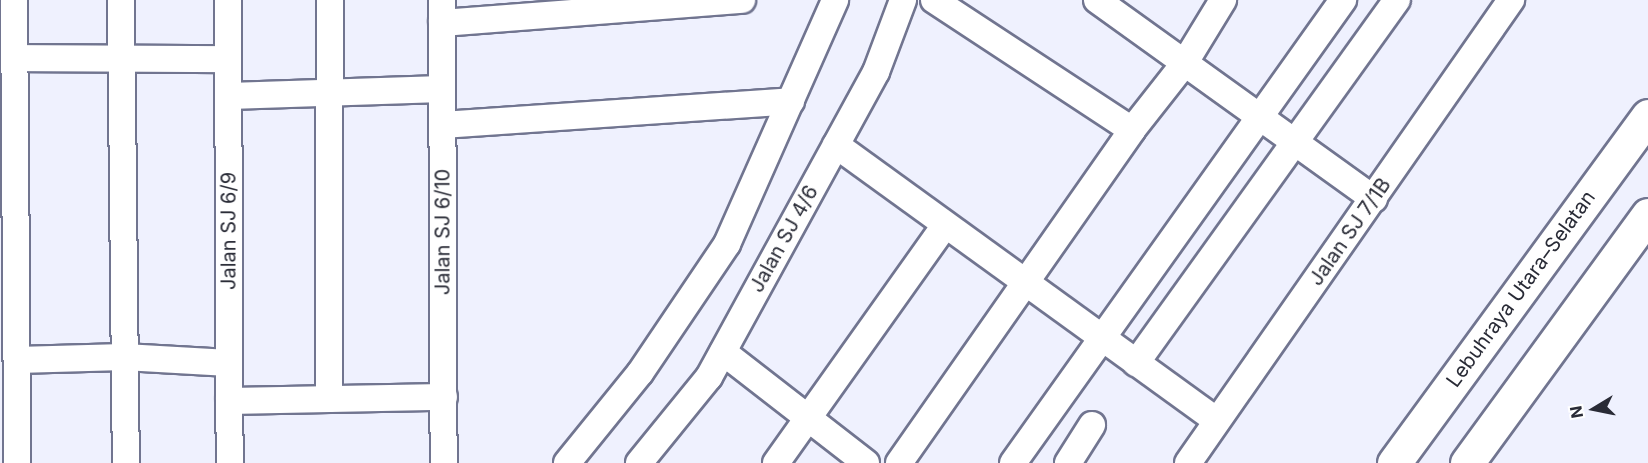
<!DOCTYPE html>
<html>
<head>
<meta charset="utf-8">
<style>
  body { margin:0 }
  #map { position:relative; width:1648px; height:463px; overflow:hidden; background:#eff1fe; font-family:Inter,sans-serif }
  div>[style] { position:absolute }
  .roads { filter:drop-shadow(2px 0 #717590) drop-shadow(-2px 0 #717590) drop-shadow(0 2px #717590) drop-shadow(0 -2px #717590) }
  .minor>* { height:26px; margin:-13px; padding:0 13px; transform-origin:13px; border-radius:13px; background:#fff }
  .highway>* { height:33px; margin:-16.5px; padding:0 16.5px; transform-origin:16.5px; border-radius:16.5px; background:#fff }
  span { translate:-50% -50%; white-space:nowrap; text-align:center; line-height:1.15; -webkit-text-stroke:4.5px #fff; paint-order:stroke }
  .street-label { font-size:20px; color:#292b36 }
  .north { position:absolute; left:1564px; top:379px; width:60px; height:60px; -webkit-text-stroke:4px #fff; paint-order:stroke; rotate:260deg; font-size:16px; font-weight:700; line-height:24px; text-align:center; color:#292b36 }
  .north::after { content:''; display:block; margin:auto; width:21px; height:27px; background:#292b36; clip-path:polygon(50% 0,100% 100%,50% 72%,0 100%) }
</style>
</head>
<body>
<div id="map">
  <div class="roads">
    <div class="minor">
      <div style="left:14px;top:0;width:463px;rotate:89.6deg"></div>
      <div style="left:121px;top:0;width:463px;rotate:89.4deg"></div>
      <div style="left:228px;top:0;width:463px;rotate:89.8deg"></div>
      <div style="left:442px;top:0;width:463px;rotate:89.8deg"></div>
      <div style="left:934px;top:0;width:237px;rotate:33.3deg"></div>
      <div style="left:1097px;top:0;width:341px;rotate:35.7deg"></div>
      <div style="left:442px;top:23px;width:301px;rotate:-4.4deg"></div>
      <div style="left:14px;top:58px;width:214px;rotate:0.3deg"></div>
      <div style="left:229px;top:96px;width:213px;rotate:-1.9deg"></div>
      <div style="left:442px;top:125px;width:350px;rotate:-3.9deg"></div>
      <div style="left:836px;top:145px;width:470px;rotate:35.9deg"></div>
      <div style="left:723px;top:352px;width:181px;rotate:37.8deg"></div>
      <div style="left:17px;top:360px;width:107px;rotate:-1.6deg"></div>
      <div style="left:124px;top:357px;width:105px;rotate:3.3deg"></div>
      <div style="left:1136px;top:363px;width:447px;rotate:-54.3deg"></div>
      <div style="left:329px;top:399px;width:399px;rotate:-89.9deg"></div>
      <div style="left:229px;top:401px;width:215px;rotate:-1.1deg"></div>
      <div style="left:567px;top:463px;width:116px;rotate:-51deg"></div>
      <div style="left:640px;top:373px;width:156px;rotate:-56deg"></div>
      <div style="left:727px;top:244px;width:267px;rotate:-66.1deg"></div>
      <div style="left:639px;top:463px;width:111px;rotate:-50.9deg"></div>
      <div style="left:709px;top:377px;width:348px;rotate:-61.3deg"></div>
      <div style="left:876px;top:72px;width:77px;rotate:-69.4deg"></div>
      <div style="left:776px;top:463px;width:292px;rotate:-54.6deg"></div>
      <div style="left:899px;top:463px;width:406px;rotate:-55deg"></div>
      <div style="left:1132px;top:130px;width:84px;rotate:-51.8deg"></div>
      <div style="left:1184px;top:64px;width:75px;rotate:-58.6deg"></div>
      <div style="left:1013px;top:463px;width:569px;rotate:-54.52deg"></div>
      <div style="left:1068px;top:463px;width:45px;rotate:-57.7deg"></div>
      <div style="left:1188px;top:463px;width:565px;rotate:-55.1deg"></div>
    </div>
    <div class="highway">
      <div style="left:1394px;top:463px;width:430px;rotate:-53.8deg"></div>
      <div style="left:1467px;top:463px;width:307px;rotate:-53.9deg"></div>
    </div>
  </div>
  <div class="street-label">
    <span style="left:229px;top:231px;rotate:-90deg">Jalan SJ 6/9</span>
    <span style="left:443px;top:232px;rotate:-90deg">Jalan SJ 6/10</span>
    <span style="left:1350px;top:232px;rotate:-55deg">Jalan SJ 7/1B</span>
    <span style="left:784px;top:239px;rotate:-61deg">Jalan SJ 4/6</span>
    <span style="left:1521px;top:289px;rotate:-54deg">Lebuhraya Utara–Selatan</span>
  </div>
  <div class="north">N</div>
</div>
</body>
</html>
